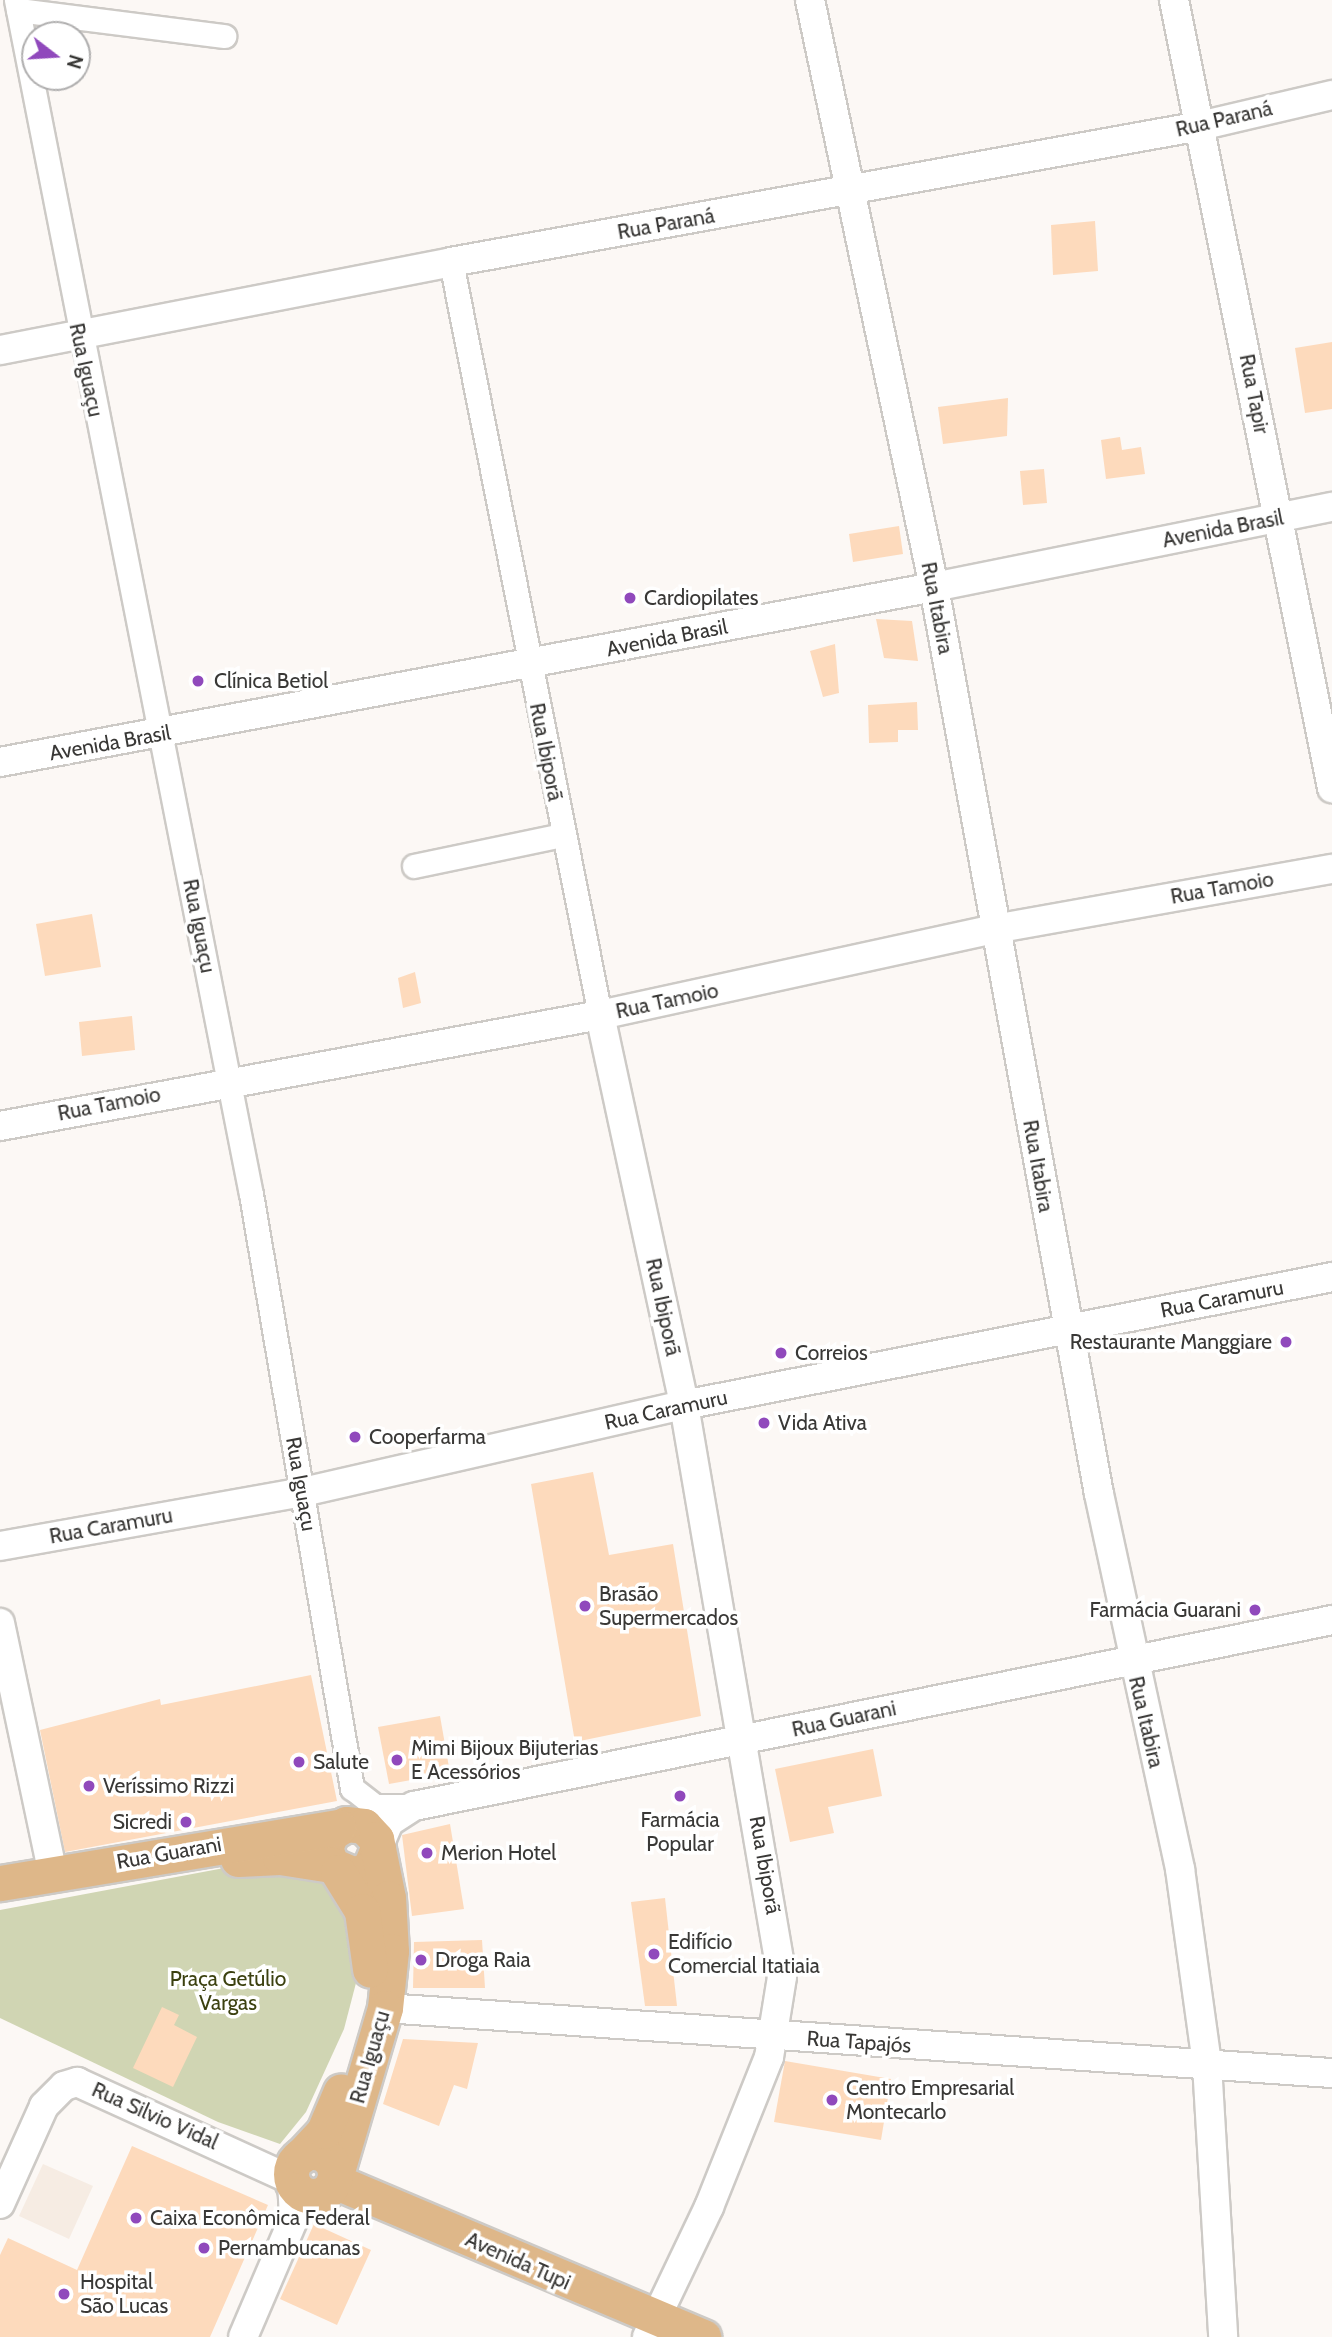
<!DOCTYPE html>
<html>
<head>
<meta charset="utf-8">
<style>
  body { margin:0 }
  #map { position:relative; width:1332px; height:2337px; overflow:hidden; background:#fcf8f5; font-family:Cabin,sans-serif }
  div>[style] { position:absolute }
  .built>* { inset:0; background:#f6ece3 }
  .green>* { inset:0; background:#d0d5b3 }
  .building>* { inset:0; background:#fddabc }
  .roads { filter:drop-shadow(2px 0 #cdcac6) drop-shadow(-2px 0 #cdcac6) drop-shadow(0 2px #cdcac6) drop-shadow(0 -2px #cdcac6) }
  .minor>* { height:23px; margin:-11.5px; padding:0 11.5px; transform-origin:11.5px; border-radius:11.5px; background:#fff }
  .tertiary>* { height:28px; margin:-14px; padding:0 14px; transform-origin:14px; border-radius:14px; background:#fff }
  .primary>* { height:35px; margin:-17.5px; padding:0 17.5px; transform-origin:17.5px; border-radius:17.5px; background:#deb789 }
  .primary>.ring { margin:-17.5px; padding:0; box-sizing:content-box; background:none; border:35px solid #deb789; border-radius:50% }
  .dots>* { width:19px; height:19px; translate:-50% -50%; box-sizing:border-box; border:4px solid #fff; border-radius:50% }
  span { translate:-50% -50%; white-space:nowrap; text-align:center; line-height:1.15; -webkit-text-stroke:7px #fff; paint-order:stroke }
  .street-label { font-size:21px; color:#393836 }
  .poi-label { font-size:21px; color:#393836 }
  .left { translate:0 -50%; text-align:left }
  .right { translate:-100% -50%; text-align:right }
  .park-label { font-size:21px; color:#3c4110 }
  .north { position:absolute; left:21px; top:21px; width:70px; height:70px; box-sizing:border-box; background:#fff; border:2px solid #b0afaf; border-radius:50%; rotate:107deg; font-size:19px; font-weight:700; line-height:28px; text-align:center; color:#393836 }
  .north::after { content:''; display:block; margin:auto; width:24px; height:32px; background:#9049bc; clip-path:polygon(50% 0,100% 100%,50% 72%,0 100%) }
</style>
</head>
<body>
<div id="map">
  <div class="built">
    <div style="clip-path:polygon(43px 2164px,93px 2186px,69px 2239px,19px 2216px)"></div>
  </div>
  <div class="green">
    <div style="clip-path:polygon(251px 1863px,335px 1884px,357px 1935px,356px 1983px,344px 2029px,306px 2112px,280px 2144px,218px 2122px,0 2018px,0 1910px)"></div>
  </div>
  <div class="building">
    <div style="clip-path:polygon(1095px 221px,1098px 271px,1053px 275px,1051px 225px)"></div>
    <div style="clip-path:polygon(1332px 342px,1332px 409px,1305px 413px,1295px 348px)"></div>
    <div style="clip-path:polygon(1008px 398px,1007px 436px,943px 444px,938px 407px)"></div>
    <div style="clip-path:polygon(1120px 437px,1122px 450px,1141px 447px,1145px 474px,1106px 479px,1101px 440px)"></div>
    <div style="clip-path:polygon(1044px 469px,1047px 503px,1023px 505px,1020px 471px)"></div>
    <div style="clip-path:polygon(899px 526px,903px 554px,853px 562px,849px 534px)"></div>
    <div style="clip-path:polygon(876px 619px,912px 621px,918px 661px,884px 658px)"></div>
    <div style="clip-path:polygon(835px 644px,839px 693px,823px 697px,810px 651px)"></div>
    <div style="clip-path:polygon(917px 702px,918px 730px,898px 730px,898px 742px,869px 743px,868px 705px)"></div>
    <div style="clip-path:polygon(92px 914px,101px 967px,45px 976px,36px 924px)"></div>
    <div style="clip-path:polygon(415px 972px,421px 1003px,403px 1008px,398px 978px)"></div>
    <div style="clip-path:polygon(132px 1016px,135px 1050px,82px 1056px,79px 1022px)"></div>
    <div style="clip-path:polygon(593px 1472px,609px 1555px,673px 1544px,701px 1716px,575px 1742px,531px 1484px)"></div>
    <div style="clip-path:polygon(311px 1675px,337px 1801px,65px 1852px,40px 1730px,160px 1699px,161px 1705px)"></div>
    <div style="clip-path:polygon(440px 1716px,450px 1773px,389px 1784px,378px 1727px)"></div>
    <div style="clip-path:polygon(873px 1749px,882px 1796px,828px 1807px,834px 1833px,790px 1842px,775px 1769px)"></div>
    <div style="clip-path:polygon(450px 1824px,464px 1909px,412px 1916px,402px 1835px)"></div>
    <div style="clip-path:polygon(665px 1898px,677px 2006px,645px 2006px,631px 1902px)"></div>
    <div style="clip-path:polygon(482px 1940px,485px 1988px,413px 1988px,414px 1942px)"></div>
    <div style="clip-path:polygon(162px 2007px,179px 2015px,174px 2025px,197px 2037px,173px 2087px,133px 2068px)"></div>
    <div style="clip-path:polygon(403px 2039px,478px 2043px,467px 2089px,454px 2085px,439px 2126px,383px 2104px)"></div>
    <div style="clip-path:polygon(785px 2061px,891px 2079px,881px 2140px,774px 2122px)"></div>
    <div style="clip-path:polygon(132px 2146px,268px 2205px,210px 2337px,0 2337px,0 2255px,8px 2238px,77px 2270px)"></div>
    <div style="clip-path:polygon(314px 2224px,371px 2250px,337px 2325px,280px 2299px)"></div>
  </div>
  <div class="roads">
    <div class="minor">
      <div style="left:16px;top:0;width:1217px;rotate:78.87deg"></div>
      <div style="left:251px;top:1194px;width:603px;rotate:80.35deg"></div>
      <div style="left:352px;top:1788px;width:29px;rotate:38deg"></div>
      <div style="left:375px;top:1806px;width:39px"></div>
      <div style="left:18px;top:10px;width:208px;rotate:7.2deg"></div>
      <div style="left:451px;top:262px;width:768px;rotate:78.81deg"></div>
      <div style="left:414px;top:866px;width:152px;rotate:-11.8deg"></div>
    </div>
    <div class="tertiary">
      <div style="left:810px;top:0;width:600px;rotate:78.07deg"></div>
      <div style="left:934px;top:587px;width:922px;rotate:79.69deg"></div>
      <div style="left:1099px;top:1494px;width:384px;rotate:77.8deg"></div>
      <div style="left:1180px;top:1869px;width:197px;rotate:82.1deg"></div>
      <div style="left:1207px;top:2064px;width:273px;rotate:86.6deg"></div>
      <div style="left:1174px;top:0;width:804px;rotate:78.66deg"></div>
      <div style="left:0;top:350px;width:460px;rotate:-11deg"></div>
      <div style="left:451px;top:262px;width:761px;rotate:-10.29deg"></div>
      <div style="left:1200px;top:126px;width:136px;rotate:-13.2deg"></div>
      <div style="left:0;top:762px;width:950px;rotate:-10.61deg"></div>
      <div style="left:934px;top:587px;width:406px;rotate:-11.4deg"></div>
      <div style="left:600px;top:1015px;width:399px;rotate:77.8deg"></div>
      <div style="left:684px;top:1405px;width:580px;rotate:80.28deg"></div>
      <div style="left:782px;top:1977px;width:81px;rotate:99.2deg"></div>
      <div style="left:769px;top:2057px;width:162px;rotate:111.8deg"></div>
      <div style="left:709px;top:2207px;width:144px;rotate:115.5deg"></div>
      <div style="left:0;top:1126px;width:610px;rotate:-10.48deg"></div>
      <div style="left:600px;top:1015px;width:403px;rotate:-12.3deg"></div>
      <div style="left:994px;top:929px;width:343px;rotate:-10.1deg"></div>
      <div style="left:0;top:1546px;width:308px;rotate:-10.1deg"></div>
      <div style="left:303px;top:1492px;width:391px;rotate:-12.9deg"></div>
      <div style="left:684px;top:1405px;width:661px;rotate:-11.17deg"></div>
      <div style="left:0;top:1623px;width:257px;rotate:78.1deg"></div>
      <div style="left:378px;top:1848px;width:28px;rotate:-67deg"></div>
      <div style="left:389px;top:1822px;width:30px;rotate:-33deg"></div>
      <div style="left:414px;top:1806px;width:937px;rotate:-11.45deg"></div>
      <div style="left:385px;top:2008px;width:949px;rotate:3.93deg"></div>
      <div style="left:0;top:2204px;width:107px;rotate:-65.8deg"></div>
      <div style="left:44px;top:2106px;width:28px;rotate:-45deg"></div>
      <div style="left:64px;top:2086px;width:14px;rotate:-17deg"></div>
      <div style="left:77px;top:2082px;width:236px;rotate:24.5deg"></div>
      <div style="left:292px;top:2180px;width:38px;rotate:87deg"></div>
      <div style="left:294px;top:2218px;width:129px;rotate:113.2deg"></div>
    </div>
    <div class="primary">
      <div style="left:378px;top:1848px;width:22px;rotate:112deg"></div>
      <div style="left:370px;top:1868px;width:17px;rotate:155deg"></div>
      <div style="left:355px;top:1875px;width:26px;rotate:-157deg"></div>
      <div style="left:331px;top:1865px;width:18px;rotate:-109deg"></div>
      <div style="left:325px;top:1848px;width:16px;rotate:-68deg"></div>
      <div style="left:331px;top:1833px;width:17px;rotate:-31deg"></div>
      <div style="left:346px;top:1824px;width:18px;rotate:6deg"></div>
      <div style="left:364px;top:1826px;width:18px;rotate:47deg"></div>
      <div style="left:376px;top:1839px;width:60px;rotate:78.5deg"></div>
      <div style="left:388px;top:1898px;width:53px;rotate:86.8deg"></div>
      <div style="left:391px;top:1951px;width:57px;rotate:96deg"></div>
      <div style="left:385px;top:2008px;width:180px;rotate:106.4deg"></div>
      <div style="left:334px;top:2181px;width:401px;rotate:22.9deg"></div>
      <div style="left:238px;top:1859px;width:42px;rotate:-2.7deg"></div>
      <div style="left:280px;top:1857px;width:52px;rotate:8.9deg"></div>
      <div style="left:338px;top:1872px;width:46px;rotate:58.4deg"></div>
      <div style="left:362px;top:1911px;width:59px;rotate:82.1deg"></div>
      <div style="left:0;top:1883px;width:343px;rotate:-9.4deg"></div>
      <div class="ring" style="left:291px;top:2152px;width:9px;height:9px"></div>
      <div style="left:301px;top:2156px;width:34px;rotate:-47deg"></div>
      <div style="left:324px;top:2131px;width:43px;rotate:-67deg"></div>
    </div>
  </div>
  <div class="dots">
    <div style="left:630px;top:598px;background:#9049bc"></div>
    <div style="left:198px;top:681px;background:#9049bc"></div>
    <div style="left:1286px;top:1342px;background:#9049bc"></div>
    <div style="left:781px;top:1353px;background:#9049bc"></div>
    <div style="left:764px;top:1423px;background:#9049bc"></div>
    <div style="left:355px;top:1437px;background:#9049bc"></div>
    <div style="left:585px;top:1606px;background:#9049bc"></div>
    <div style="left:1255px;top:1610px;background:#9049bc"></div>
    <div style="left:397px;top:1760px;background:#9049bc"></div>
    <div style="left:299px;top:1762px;background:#9049bc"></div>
    <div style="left:89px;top:1786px;background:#9049bc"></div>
    <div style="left:680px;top:1796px;background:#9049bc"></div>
    <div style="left:186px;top:1822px;background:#9049bc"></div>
    <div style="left:427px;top:1853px;background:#9049bc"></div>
    <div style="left:654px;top:1954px;background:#9049bc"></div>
    <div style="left:421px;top:1960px;background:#9049bc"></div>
    <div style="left:832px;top:2100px;background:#9049bc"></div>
    <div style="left:136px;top:2218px;background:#9049bc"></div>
    <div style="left:204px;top:2248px;background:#9049bc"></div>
    <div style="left:64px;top:2294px;background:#9049bc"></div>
  </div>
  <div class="street-label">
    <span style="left:1224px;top:119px;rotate:-13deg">Rua Paraná</span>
    <span style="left:666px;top:224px;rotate:-10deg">Rua Paraná</span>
    <span style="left:86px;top:370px;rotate:78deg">Rua Iguaçu</span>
    <span style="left:1254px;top:394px;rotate:79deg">Rua Tapir</span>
    <span style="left:1223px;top:529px;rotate:-11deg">Avenida Brasil</span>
    <span style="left:937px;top:608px;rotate:79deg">Rua Itabira</span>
    <span style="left:667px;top:638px;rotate:-11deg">Avenida Brasil</span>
    <span style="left:110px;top:743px;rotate:-10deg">Avenida Brasil</span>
    <span style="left:546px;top:752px;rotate:79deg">Rua Ibiporã</span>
    <span style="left:1222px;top:888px;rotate:-10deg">Rua Tamoio</span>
    <span style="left:199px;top:926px;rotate:79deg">Rua Iguaçu</span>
    <span style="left:667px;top:1001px;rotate:-12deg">Rua Tamoio</span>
    <span style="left:109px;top:1104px;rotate:-11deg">Rua Tamoio</span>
    <span style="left:1038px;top:1166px;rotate:80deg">Rua Itabira</span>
    <span style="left:1222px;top:1299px;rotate:-11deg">Rua Caramuru</span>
    <span style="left:663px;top:1307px;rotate:78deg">Rua Ibiporã</span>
    <span style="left:666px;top:1410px;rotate:-12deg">Rua Caramuru</span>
    <span style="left:301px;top:1484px;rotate:80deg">Rua Iguaçu</span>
    <span style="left:111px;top:1526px;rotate:-10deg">Rua Caramuru</span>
    <span style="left:844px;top:1719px;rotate:-12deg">Rua Guarani</span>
    <span style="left:1146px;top:1722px;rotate:77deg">Rua Itabira</span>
    <span style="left:169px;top:1853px;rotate:-10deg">Rua Guarani</span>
    <span style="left:765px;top:1865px;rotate:80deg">Rua Ibiporã</span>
    <span style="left:859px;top:2042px;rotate:4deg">Rua Tapajós</span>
    <span style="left:370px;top:2057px;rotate:-74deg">Rua Iguaçu</span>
    <span style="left:155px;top:2116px;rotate:24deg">Rua Silvio Vidal</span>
    <span style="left:518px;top:2261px;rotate:24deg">Avenida Tupi</span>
  </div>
  <div class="poi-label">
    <span class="left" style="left:644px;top:598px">Cardiopilates</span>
    <span class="left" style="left:214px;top:681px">Clínica Betiol</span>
    <span class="right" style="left:1272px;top:1342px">Restaurante Manggiare</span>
    <span class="left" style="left:795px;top:1353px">Correios</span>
    <span class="left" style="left:778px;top:1423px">Vida Ativa</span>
    <span class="left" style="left:369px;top:1437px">Cooperfarma</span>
    <span class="left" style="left:599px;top:1606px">Brasão<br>Supermercados</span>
    <span class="right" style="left:1241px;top:1610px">Farmácia Guarani</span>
    <span class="left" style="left:411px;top:1760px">Mimi Bijoux Bijuterias<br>E Acessórios</span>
    <span class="left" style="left:313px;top:1762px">Salute</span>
    <span class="left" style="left:103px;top:1786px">Veríssimo Rizzi</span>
    <span style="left:680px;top:1832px">Farmácia<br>Popular</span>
    <span class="right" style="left:172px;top:1822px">Sicredi</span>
    <span class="left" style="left:441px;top:1853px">Merion Hotel</span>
    <span class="left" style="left:668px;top:1954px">Edifício<br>Comercial Itatiaia</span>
    <span class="left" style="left:435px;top:1960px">Droga Raia</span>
    <span class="left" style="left:846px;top:2100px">Centro Empresarial<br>Montecarlo</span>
    <span class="left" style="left:150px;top:2218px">Caixa Econômica Federal</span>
    <span class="left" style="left:218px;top:2248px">Pernambucanas</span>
    <span class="left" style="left:80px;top:2294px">Hospital<br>São Lucas</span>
  </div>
  <div class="park-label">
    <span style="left:228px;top:1991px">Praça Getúlio<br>Vargas</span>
  </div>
  <div class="north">N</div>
</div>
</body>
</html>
